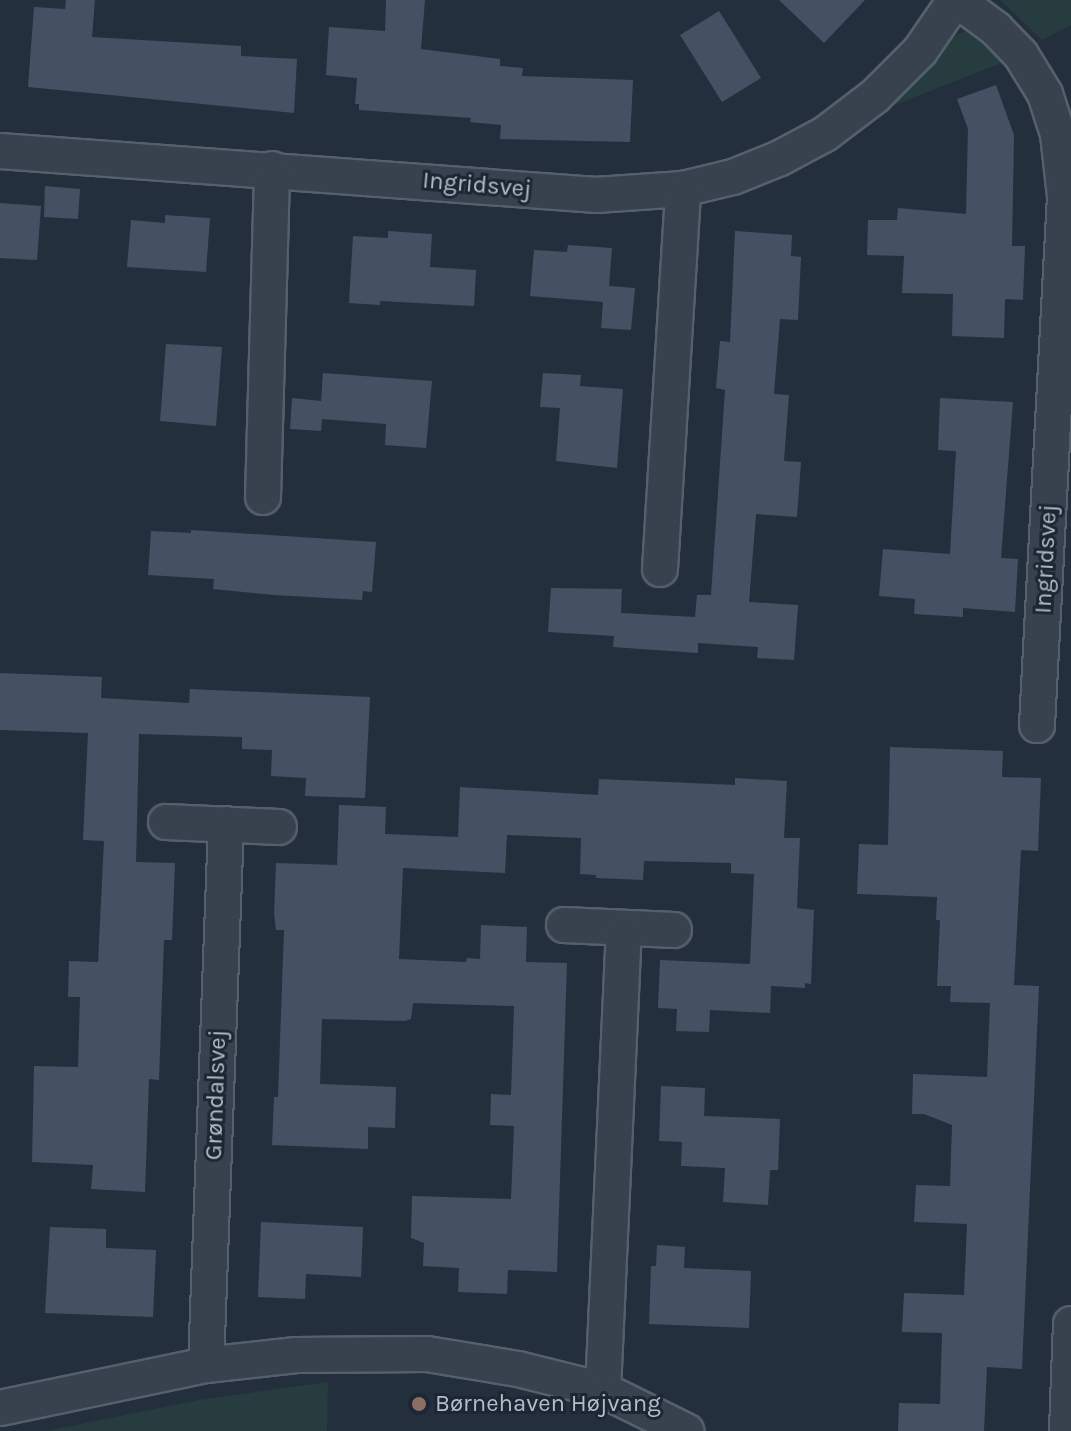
<!DOCTYPE html>
<html>
<head>
<meta charset="utf-8">
<style>
  body { margin:0 }
  #map { position:relative; width:1071px; height:1431px; overflow:hidden; background:#242f3e; font-family:Karla,sans-serif }
  div>[style] { position:absolute }
  .green>* { inset:0; background:#263c3f }
  .building>* { inset:0; background:#455162 }
  .roads { filter:drop-shadow(2px 0 #565f6c) drop-shadow(-2px 0 #565f6c) drop-shadow(0 2px #565f6c) drop-shadow(0 -2px #565f6c) }
  .minor>* { height:34px; margin:-17px; padding:0 17px; transform-origin:17px; border-radius:17px; background:#38414e }
  .dots>* { width:22px; height:22px; translate:-50% -50%; box-sizing:border-box; border:4px solid #1d2633; border-radius:50% }
  span { translate:-50% -50%; white-space:nowrap; text-align:center; line-height:1.15; -webkit-text-stroke:6px #1d2633; paint-order:stroke }
  .street-label { font-size:24px; color:#b4bcc9 }
  .poi-label { font-size:24px; color:#b4bcc9 }
  .left { translate:0 -50%; text-align:left }
</style>
</head>
<body>
<div id="map">
  <div class="green">
    <div style="clip-path:polygon(1000px 0,1071px 0,1071px 25px,1042px 40px)"></div>
    <div style="clip-path:polygon(969px 30px,987px 36px,1012px 59px,889px 107px,953px 36px)"></div>
    <div style="clip-path:polygon(328px 1382px,327px 1431px,47px 1431px,198px 1400px)"></div>
  </div>
  <div class="building">
    <div style="clip-path:polygon(66px 0,95px 0,92px 37px,241px 46px,241px 56px,297px 59px,294px 113px,28px 87px,34px 7px,65px 9px)"></div>
    <div style="clip-path:polygon(386px 0,425px 0,421px 49px,500px 59px,500px 66px,523px 68px,522px 76px,633px 80px,630px 142px,500px 139px,501px 125px,470px 122px,471px 118px,359px 110px,359px 104px,355px 104px,357px 78px,326px 75px,329px 27px,385px 31px)"></div>
    <div style="clip-path:polygon(779px 0,865px 0,824px 43px)"></div>
    <div style="clip-path:polygon(719px 11px,761px 78px,722px 102px,680px 35px)"></div>
    <div style="clip-path:polygon(996px 85px,1014px 135px,1012px 246px,1025px 246px,1023px 300px,1005px 299px,1004px 338px,952px 336px,953px 294px,902px 293px,904px 256px,867px 255px,868px 220px,897px 220px,898px 208px,966px 214px,968px 129px,957px 99px)"></div>
    <div style="clip-path:polygon(45px 186px,80px 189px,78px 219px,44px 217px)"></div>
    <div style="clip-path:polygon(0 203px,41px 206px,37px 260px,0 258px)"></div>
    <div style="clip-path:polygon(165px 215px,210px 218px,206px 272px,127px 267px,131px 220px,165px 223px)"></div>
    <div style="clip-path:polygon(388px 231px,432px 234px,430px 267px,476px 270px,474px 306px,380px 301px,380px 305px,349px 303px,353px 236px,388px 238px)"></div>
    <div style="clip-path:polygon(735px 231px,792px 235px,791px 256px,801px 257px,798px 320px,780px 319px,774px 394px,789px 395px,784px 461px,801px 462px,797px 517px,756px 514px,749px 602px,798px 605px,794px 660px,757px 658px,758px 647px,698px 643px,698px 653px,613px 647px,614px 636px,548px 632px,551px 588px,622px 589px,621px 613px,695px 617px,697px 595px,711px 595px,725px 390px,716px 388px,720px 341px,730px 342px)"></div>
    <div style="clip-path:polygon(568px 245px,612px 248px,609px 286px,635px 288px,631px 330px,601px 328px,603px 302px,530px 296px,534px 250px,567px 252px)"></div>
    <div style="clip-path:polygon(166px 344px,222px 347px,216px 426px,160px 421px)"></div>
    <div style="clip-path:polygon(323px 373px,432px 381px,426px 448px,385px 445px,386px 424px,322px 419px,321px 431px,290px 429px,292px 398px,321px 401px)"></div>
    <div style="clip-path:polygon(543px 373px,581px 375px,580px 386px,623px 389px,617px 468px,556px 461px,560px 408px,540px 407px)"></div>
    <div style="clip-path:polygon(940px 398px,1013px 402px,1001px 558px,1018px 559px,1015px 612px,963px 608px,963px 617px,914px 614px,915px 599px,879px 596px,883px 549px,950px 554px,956px 451px,938px 450px)"></div>
    <div style="clip-path:polygon(191px 530px,376px 542px,372px 592px,363px 591px,362px 600px,274px 595px,213px 589px,214px 579px,148px 575px,151px 531px,191px 533px)"></div>
    <div style="clip-path:polygon(0 673px,102px 677px,101px 698px,189px 703px,190px 689px,370px 697px,365px 798px,305px 796px,306px 778px,271px 776px,272px 750px,242px 749px,242px 737px,139px 734px,136px 862px,175px 863px,172px 940px,164px 940px,159px 1080px,149px 1079px,145px 1192px,91px 1189px,93px 1165px,32px 1162px,34px 1066px,78px 1067px,80px 997px,68px 997px,69px 961px,98px 962px,104px 841px,83px 840px,88px 733px,0 730px)"></div>
    <div style="clip-path:polygon(890px 747px,1003px 751px,1002px 777px,1041px 778px,1038px 851px,1021px 850px,1014px 985px,1039px 986px,1022px 1369px,987px 1367px,984px 1431px,898px 1431px,899px 1403px,940px 1404px,942px 1333px,902px 1332px,904px 1293px,964px 1295px,967px 1224px,914px 1222px,916px 1185px,950px 1186px,952px 1125px,924px 1114px,912px 1114px,913px 1074px,987px 1077px,990px 1003px,950px 1002px,951px 986px,937px 986px,940px 920px,936px 920px,937px 897px,857px 894px,859px 844px,888px 845px)"></div>
    <div style="clip-path:polygon(735px 778px,787px 781px,784px 838px,800px 838px,797px 908px,814px 910px,811px 984px,805px 983px,805px 988px,771px 986px,770px 1013px,710px 1010px,709px 1032px,676px 1031px,677px 1009px,658px 1008px,660px 960px,750px 964px,754px 874px,731px 873px,731px 863px,644px 861px,643px 880px,596px 878px,596px 875px,580px 874px,581px 838px,507px 835px,505px 873px,403px 868px,399px 959px,466px 962px,467px 958px,480px 959px,481px 925px,527px 927px,526px 962px,567px 963px,557px 1272px,508px 1270px,507px 1294px,458px 1292px,459px 1268px,423px 1266px,424px 1243px,411px 1238px,412px 1196px,511px 1199px,514px 1126px,490px 1125px,491px 1094px,511px 1095px,514px 1006px,413px 1003px,411px 1019px,405px 1021px,322px 1019px,320px 1084px,396px 1087px,395px 1128px,368px 1127px,368px 1149px,272px 1145px,274px 1097px,278px 1097px,284px 930px,276px 930px,274px 914px,276px 863px,337px 865px,339px 805px,386px 807px,385px 834px,458px 837px,460px 787px,598px 795px,599px 779px,735px 785px)"></div>
    <div style="clip-path:polygon(661px 1086px,705px 1088px,704px 1116px,780px 1119px,778px 1170px,770px 1170px,768px 1205px,723px 1202px,725px 1168px,681px 1166px,682px 1142px,659px 1141px)"></div>
    <div style="clip-path:polygon(261px 1222px,363px 1227px,361px 1277px,306px 1274px,305px 1299px,258px 1297px)"></div>
    <div style="clip-path:polygon(50px 1227px,106px 1229px,106px 1248px,156px 1250px,153px 1317px,45px 1313px)"></div>
    <div style="clip-path:polygon(657px 1245px,685px 1247px,684px 1268px,751px 1271px,749px 1328px,649px 1324px,651px 1266px,656px 1266px)"></div>
  </div>
  <div class="roads">
    <div class="minor">
      <div style="left:957px;top:0;width:49px;rotate:36.6deg"></div>
      <div style="left:996px;top:29px;width:36px;rotate:46deg"></div>
      <div style="left:1021px;top:55px;width:46px;rotate:58.4deg"></div>
      <div style="left:1045px;top:94px;width:42px;rotate:72deg"></div>
      <div style="left:1058px;top:134px;width:62px;rotate:83.6deg"></div>
      <div style="left:1065px;top:196px;width:530px;rotate:93.03deg"></div>
      <div style="left:0;top:151px;width:598px;rotate:4.22deg"></div>
      <div style="left:596px;top:195px;width:87px;rotate:-3.9deg"></div>
      <div style="left:683px;top:189px;width:51px;rotate:-13.5deg"></div>
      <div style="left:733px;top:177px;width:51px;rotate:-22deg"></div>
      <div style="left:780px;top:158px;width:51px;rotate:-28.1deg"></div>
      <div style="left:825px;top:134px;width:63px;rotate:-37.2deg"></div>
      <div style="left:875px;top:96px;width:64px;rotate:-45deg"></div>
      <div style="left:920px;top:51px;width:62px;rotate:-55.5deg"></div>
      <div style="left:263px;top:497px;width:328px;rotate:-88.4deg"></div>
      <div style="left:660px;top:569px;width:381px;rotate:-86.5deg"></div>
      <div style="left:166px;top:822px;width:113px;rotate:2.5deg"></div>
      <div style="left:564px;top:925px;width:110px;rotate:2.6deg"></div>
      <div style="left:206px;top:1365px;width:541px;rotate:-87.88deg"></div>
      <div style="left:603px;top:1390px;width:462px;rotate:-87.4deg"></div>
      <div style="left:0;top:1408px;width:210px;rotate:-11.8deg"></div>
      <div style="left:206px;top:1365px;width:91px;rotate:-6.3deg"></div>
      <div style="left:296px;top:1355px;width:131px;rotate:-0.4deg"></div>
      <div style="left:427px;top:1354px;width:92px;rotate:9.4deg"></div>
      <div style="left:518px;top:1369px;width:88px;rotate:13.9deg"></div>
      <div style="left:603px;top:1390px;width:93px;rotate:26.3deg"></div>
      <div style="left:1067px;top:1431px;width:107px;rotate:-87.9deg"></div>
    </div>
  </div>
  <div class="dots">
    <div style="left:419px;top:1404px;background:#8d6e63"></div>
  </div>
  <div class="street-label">
    <span style="left:477px;top:185px;rotate:5deg">Ingridsvej</span>
    <span style="left:1046px;top:559px;rotate:-87deg">Ingridsvej</span>
    <span style="left:216px;top:1095px;rotate:-88deg">Grøndalsvej</span>
  </div>
  <div class="poi-label">
    <span class="left" style="left:435px;top:1404px">Børnehaven Højvang</span>
  </div>
</div>
</body>
</html>
